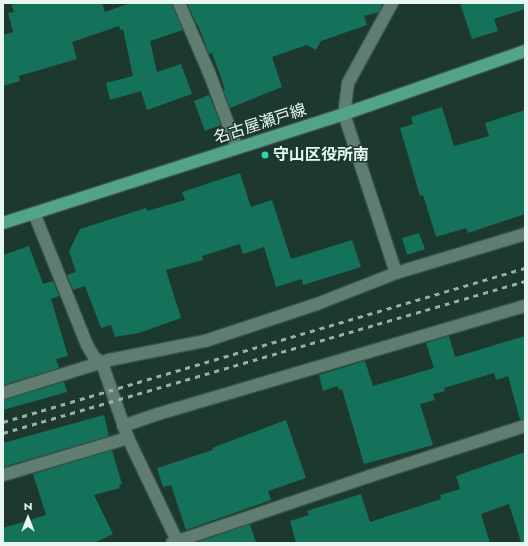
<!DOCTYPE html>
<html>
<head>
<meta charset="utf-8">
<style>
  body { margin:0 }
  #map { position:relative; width:528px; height:546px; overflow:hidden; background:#1d382f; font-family:Jost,"Noto Sans JP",sans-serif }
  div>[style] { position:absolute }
  .building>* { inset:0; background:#14725b }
  .roads { filter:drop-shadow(1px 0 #3a534b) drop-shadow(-1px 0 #3a534b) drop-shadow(0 1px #3a534b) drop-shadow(0 -1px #3a534b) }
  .street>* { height:12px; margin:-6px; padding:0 6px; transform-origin:6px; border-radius:6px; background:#607d72 }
  .primary>* { height:12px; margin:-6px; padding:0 6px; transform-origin:6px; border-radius:6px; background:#53a38b }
  .rail>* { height:3px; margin-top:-1.5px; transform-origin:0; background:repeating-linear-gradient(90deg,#9aaea7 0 5px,transparent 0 10px) }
  .dots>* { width:11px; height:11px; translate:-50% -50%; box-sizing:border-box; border:2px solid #1d382f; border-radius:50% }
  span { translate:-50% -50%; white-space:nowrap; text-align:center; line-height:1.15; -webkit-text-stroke:3px #1d382f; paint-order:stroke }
  .street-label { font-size:16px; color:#e7f7f1 }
  .poi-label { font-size:16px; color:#e7f7f1; font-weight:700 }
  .left { translate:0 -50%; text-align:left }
  .frame { position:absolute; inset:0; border:4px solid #e7f7f1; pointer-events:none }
  .north { position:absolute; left:8px; top:498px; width:40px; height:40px; -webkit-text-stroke:3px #1d382f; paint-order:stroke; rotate:0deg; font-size:11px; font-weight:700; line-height:16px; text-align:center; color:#e7f7f1 }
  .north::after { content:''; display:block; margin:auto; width:14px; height:18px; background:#e7f7f1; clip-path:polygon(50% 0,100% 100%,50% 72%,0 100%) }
</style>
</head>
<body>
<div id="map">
  <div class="building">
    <div style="clip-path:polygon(11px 3px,102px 3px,105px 12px,130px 3px,172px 3px,183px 30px,150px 41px,157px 72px,181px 64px,192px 94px,147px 110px,141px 91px,110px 100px,106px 83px,133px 76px,123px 29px,120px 30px,119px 26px,72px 42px,77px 59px,19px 76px,20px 81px,3px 86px,3px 35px,13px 32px,8px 13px,14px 12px)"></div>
    <div style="clip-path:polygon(187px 3px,383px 3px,379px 12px,364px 16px,367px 25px,321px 41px,316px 50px,307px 45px,272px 57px,282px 87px,230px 108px,223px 90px,225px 89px,212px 53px,209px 54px,198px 25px,197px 25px)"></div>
    <div style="clip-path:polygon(460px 3px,525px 3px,525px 9px,494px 19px,498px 31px,472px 39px)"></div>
    <div style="clip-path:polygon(209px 95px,221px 125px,205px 131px,194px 101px)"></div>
    <div style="clip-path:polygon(442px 107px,454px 146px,489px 136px,485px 123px,525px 110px,525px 214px,468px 233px,466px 228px,436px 237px,423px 195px,420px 196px,400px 128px,413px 124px,411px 117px)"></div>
    <div style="clip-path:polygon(240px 173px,251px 207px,272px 200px,291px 259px,352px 240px,361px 267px,303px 285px,302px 279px,276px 287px,264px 247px,243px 254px,240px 244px,202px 256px,203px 260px,166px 270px,181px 318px,139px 333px,115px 337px,111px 325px,101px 328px,85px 286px,73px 290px,67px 275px,76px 272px,69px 251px,80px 229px,146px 208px,147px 211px,185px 200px,182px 192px)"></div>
    <div style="clip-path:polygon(419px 233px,425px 249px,407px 255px,402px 238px)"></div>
    <div style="clip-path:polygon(29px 246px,43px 284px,53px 281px,59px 296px,51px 299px,68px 356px,56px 359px,59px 368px,3px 385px,3px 255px)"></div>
    <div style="clip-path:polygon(449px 336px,455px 357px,525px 336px,525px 419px,520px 420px,508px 376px,496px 380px,494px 373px,444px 388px,445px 391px,433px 394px,435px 400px,420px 404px,433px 445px,364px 464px,342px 389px,339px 390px,337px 386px,323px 391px,319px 375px,365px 361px,373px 386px,434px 368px,426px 343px)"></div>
    <div style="clip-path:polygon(64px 382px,67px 392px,3px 410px,3px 400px)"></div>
    <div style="clip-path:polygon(104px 415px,109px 436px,3px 467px,3px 443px)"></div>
    <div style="clip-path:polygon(286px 420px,306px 478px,268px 491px,271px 500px,186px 530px,171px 485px,163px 487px,157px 468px,213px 450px,212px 448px)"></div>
    <div style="clip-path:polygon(112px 450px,122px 484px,119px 485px,120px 488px,94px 495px,113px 534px,94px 543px,3px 543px,3px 528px,46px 515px,33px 474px)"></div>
    <div style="clip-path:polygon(525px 452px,525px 542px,521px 542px,509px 504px,481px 514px,490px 543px,296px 543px,290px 521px,309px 515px,307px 511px,361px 494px,370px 522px,441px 499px,440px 495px,460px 489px,456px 476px)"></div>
    <div style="clip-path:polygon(250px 524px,256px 543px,195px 543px)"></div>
  </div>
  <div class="roads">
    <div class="street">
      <div style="left:179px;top:3px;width:78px;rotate:66.7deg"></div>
      <div style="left:210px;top:75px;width:78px;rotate:69.7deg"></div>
      <div style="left:392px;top:3px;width:91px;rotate:118.8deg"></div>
      <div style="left:348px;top:83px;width:31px;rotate:97deg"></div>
      <div style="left:344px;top:114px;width:167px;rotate:71.9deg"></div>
      <div style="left:34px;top:213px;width:142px;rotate:68.1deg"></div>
      <div style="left:87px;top:345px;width:14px;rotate:60deg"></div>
      <div style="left:94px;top:357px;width:10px;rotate:37deg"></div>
      <div style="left:102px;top:363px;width:79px;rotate:70.9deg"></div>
      <div style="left:128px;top:438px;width:116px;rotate:64.5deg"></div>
      <div style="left:3px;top:393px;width:111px;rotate:-17.3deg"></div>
      <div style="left:109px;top:360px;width:98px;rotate:-11.2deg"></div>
      <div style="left:205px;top:341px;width:118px;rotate:-18.3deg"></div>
      <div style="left:317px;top:304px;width:85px;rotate:-21.4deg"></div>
      <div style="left:396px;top:273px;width:135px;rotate:-16.8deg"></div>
      <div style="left:123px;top:426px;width:37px;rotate:-19deg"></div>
      <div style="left:158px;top:414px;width:383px;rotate:-16.4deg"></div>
      <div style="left:3px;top:475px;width:130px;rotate:-16.5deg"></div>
      <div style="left:172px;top:543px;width:209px;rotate:-18.7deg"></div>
      <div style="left:370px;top:476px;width:163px;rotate:-17.9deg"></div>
    </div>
    <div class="primary">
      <div style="left:3px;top:223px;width:358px;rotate:-17.7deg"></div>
      <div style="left:344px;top:114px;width:192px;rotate:-19.2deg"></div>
    </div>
  </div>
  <div class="rail">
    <div style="left:3px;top:422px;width:544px;rotate:-16.44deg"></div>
    <div style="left:3px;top:433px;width:544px;rotate:-16.23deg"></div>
  </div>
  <div class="dots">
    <div style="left:265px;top:155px;background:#2dd5ab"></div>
  </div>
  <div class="street-label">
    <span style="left:260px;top:124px;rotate:-18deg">名古屋瀬戸線</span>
  </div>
  <div class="poi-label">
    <span class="left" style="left:273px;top:155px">守山区役所南</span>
  </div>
  <div class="frame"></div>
  <div class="north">N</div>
</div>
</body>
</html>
